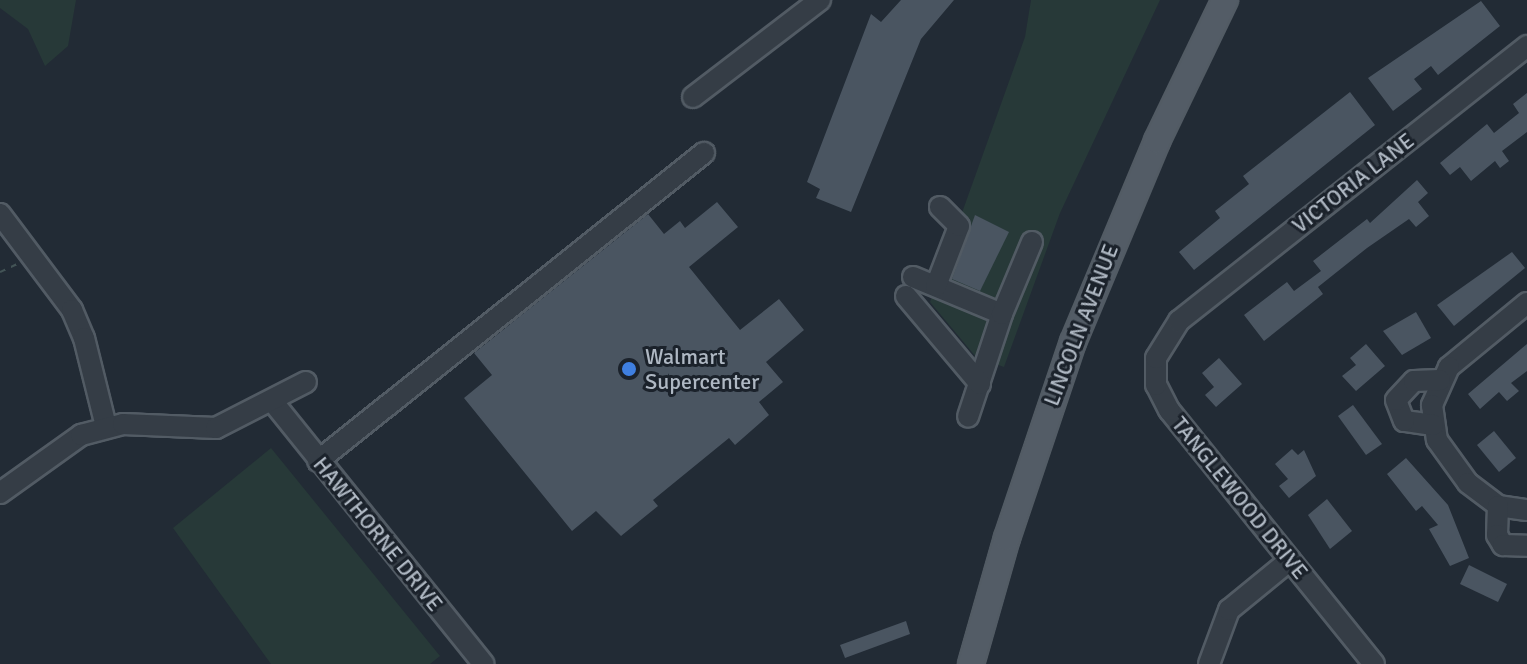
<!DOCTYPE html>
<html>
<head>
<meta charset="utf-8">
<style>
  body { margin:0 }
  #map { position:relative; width:1527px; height:664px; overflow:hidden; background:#222b35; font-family:Signika,sans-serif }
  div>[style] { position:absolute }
  .green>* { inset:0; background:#273938 }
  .building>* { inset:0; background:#4a5561 }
  .path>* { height:2px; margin-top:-1px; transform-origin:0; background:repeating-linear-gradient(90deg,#435456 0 6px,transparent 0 12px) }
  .roads { filter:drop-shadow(2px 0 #525b64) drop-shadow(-2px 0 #525b64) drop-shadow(0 2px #525b64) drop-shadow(0 -2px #525b64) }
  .minor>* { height:20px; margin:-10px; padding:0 10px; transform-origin:10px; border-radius:10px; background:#353d46 }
  .major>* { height:24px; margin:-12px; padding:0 12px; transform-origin:12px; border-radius:12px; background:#535c66 }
  .dots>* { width:22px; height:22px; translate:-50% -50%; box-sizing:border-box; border:4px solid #1b222b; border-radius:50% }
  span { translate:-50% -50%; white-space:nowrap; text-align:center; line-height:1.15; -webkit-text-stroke:6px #1b222b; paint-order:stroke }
  .street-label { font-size:22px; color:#afb8c3 }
  .poi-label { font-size:22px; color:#afb8c3 }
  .left { translate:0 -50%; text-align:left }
</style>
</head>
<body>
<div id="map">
  <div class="green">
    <div style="clip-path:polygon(0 0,76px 0,68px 46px,45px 66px,28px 29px,0 8px)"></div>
    <div style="clip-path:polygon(1031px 0,1160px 0,1060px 213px,1004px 367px,976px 357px,930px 302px,1025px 37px)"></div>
    <div style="clip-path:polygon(271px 448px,440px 656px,430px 664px,271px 664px,173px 528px)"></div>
  </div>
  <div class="building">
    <div style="clip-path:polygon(901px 0,954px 0,921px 39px,851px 212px,816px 198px,820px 189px,807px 182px,871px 14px,881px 22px)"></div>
    <div style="clip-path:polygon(1481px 1px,1500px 26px,1438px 75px,1431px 66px,1414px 79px,1422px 89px,1393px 111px,1368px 78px)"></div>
    <div style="clip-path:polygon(1350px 92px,1375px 125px,1194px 270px,1179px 252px,1220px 218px,1215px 211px,1249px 184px,1243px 176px)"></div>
    <div style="clip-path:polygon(1527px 93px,1527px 132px,1502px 151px,1509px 161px,1500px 168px,1495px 161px,1471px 181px,1460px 167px,1450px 175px,1440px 163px,1487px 124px,1494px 133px,1519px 113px,1513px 104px)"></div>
    <div style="clip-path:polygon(1417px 180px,1428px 193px,1418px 202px,1429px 216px,1416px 227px,1409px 219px,1367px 248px,1318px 287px,1323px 294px,1264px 341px,1244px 315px,1287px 282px,1294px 291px,1321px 271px,1313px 261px,1367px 219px,1370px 223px)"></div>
    <div style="clip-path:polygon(717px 202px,738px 227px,689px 267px,740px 330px,779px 299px,804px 330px,766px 362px,783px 382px,759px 402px,769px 415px,735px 445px,729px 438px,653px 500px,658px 506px,621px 536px,596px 511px,572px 531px,464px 398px,492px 375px,474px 353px,648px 214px,664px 234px,680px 221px,685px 228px)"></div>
    <div style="clip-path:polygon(975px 215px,1009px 232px,980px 291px,952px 279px)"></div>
    <div style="clip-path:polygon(1512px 252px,1525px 268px,1454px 326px,1437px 305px)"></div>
    <div style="clip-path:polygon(1416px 312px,1431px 338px,1402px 355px,1383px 331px)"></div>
    <div style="clip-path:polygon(1366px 344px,1385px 366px,1356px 391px,1342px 376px,1356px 365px,1350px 358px)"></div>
    <div style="clip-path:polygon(1527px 344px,1527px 371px,1511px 383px,1519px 391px,1507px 401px,1499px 392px,1480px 409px,1468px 394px)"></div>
    <div style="clip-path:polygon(1219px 358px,1242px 384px,1216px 407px,1205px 395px,1214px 387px,1202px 373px)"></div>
    <div style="clip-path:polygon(1353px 405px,1382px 444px,1366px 455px,1338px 416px)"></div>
    <div style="clip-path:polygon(1494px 431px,1516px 458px,1499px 472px,1477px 445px)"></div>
    <div style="clip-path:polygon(1292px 449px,1298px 455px,1304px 450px,1316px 476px,1289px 498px,1279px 486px,1288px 479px,1275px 464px)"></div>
    <div style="clip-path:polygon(1406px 458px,1448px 505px,1469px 558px,1450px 566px,1429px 529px,1438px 525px,1422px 506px,1416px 511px,1387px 474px)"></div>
    <div style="clip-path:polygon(1327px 499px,1352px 531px,1330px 549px,1308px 515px)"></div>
    <div style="clip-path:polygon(1469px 565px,1507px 584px,1498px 602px,1460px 584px)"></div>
    <div style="clip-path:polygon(906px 621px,910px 634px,845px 658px,840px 645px)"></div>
  </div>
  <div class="path">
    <div style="left:0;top:272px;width:19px;rotate:-25deg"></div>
  </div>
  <div class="roads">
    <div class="minor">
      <div style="left:693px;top:97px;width:160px;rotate:-37.4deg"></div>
      <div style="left:0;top:214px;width:120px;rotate:53.1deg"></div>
      <div style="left:72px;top:310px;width:30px;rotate:67deg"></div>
      <div style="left:84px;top:338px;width:91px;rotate:76deg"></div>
      <div style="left:913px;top:277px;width:96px;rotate:22.6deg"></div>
      <div style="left:1002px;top:314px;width:108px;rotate:108.3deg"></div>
      <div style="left:936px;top:286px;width:64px;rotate:-69deg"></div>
      <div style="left:959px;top:226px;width:27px;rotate:-135deg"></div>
      <div style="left:906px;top:296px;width:115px;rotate:49.9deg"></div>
      <div style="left:1527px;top:303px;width:101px;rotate:140.6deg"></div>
      <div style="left:1449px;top:367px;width:42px;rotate:114.1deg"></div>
      <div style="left:1432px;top:405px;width:35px;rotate:82deg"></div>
      <div style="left:1437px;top:440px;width:53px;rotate:54.2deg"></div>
      <div style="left:1468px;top:483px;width:38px;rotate:37deg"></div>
      <div style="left:1498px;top:506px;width:29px;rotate:8deg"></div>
      <div style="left:1002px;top:314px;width:78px;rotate:-67.4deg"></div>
      <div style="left:273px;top:402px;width:336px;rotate:51.2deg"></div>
      <div style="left:1433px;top:425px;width:29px;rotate:-172deg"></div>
      <div style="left:1404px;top:421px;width:22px;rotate:-111deg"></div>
      <div style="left:1396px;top:400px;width:26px;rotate:-47deg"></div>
      <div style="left:1414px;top:381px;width:26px;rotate:-2deg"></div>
      <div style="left:318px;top:461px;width:494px;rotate:-38.6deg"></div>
      <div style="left:0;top:493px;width:100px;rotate:-35.6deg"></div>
      <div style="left:81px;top:435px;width:43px;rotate:-14.7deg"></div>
      <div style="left:123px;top:424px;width:93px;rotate:2.5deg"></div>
      <div style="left:216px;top:428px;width:101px;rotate:-27.1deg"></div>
      <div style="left:1498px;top:506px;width:29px;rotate:92deg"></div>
      <div style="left:1497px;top:535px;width:12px;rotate:59deg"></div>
      <div style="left:1503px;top:545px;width:24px;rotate:2deg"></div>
      <div style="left:1209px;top:664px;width:58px;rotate:-69.7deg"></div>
      <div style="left:1229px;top:610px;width:79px;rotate:-39.3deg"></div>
      <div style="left:1374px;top:664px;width:326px;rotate:-128.9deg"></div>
      <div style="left:1169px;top:410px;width:28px;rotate:-117deg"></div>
      <div style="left:1156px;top:385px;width:27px;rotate:-90deg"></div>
      <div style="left:1156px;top:358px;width:44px;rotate:-58.1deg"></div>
      <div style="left:1179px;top:321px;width:444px;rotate:-38.3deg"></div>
    </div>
    <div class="major">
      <div style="left:971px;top:664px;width:131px;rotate:-74.1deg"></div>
      <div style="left:1007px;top:538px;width:207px;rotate:-71.4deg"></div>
      <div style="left:1073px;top:342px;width:218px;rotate:-67.3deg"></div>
      <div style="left:1157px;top:141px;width:157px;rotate:-64.3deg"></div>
    </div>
  </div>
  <div class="dots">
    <div style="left:629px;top:369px;background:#3f7fe0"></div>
  </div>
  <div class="street-label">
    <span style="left:1353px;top:183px;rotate:-38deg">VICTORIA LANE</span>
    <span style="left:1081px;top:325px;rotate:-69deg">LINCOLN AVENUE</span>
    <span style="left:1240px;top:498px;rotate:51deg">TANGLEWOOD DRIVE</span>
    <span style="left:378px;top:534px;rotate:51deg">HAWTHORNE DRIVE</span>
  </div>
  <div class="poi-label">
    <span class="left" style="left:645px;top:369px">Walmart<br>Supercenter</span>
  </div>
</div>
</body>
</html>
